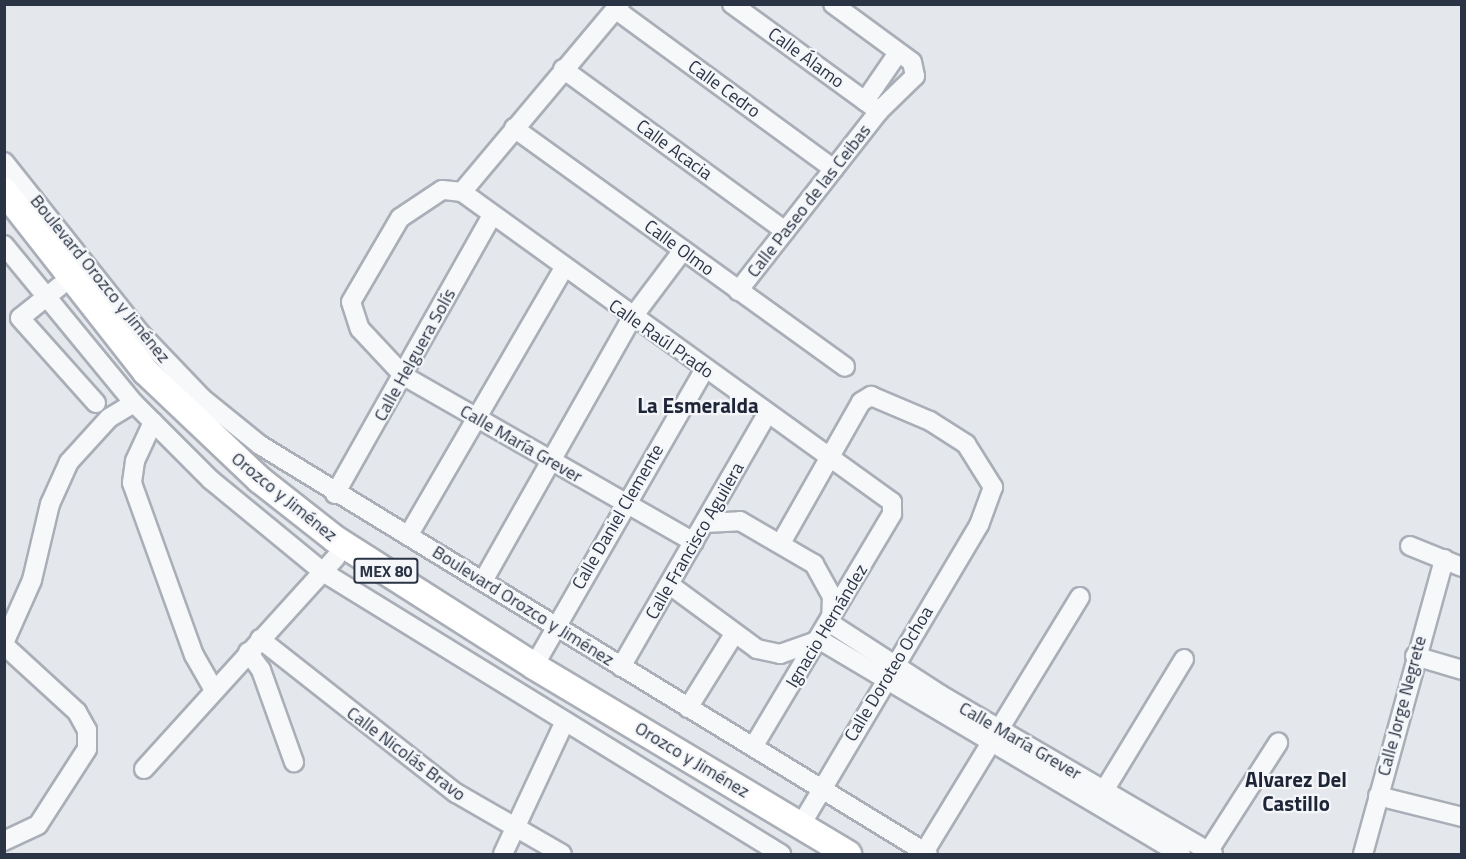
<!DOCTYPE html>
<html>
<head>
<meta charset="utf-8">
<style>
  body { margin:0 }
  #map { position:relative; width:1466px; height:859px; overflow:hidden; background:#e4e7ec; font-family:"Titillium Web",sans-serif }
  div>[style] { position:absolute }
  .roads { filter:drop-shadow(2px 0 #a9aeb7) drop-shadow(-2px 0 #a9aeb7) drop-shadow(0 2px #a9aeb7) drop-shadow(0 -2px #a9aeb7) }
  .minor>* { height:18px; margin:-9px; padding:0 9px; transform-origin:9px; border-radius:9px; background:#f7f8fa }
  .highway>* { height:26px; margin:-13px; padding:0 13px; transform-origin:13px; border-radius:13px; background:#fff }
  span { translate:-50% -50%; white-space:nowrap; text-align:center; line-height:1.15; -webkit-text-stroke:4.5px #f4f6f9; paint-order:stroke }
  .shield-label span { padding:2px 4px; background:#f4f6f9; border:2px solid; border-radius:4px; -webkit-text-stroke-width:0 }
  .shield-label { font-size:16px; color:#2b3445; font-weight:700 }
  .street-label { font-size:18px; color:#2b3445 }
  .quarter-label { font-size:21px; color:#1d2536; font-weight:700 }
  .frame { position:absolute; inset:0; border:6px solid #2b3445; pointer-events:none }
</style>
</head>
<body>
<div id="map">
  <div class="roads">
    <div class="minor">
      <div style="left:732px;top:4px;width:182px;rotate:36.1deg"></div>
      <div style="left:615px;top:9px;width:271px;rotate:36.2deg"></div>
      <div style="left:563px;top:69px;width:275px;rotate:36.1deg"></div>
      <div style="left:865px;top:101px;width:58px;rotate:-55.5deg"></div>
      <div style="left:514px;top:128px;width:408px;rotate:35.8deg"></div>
      <div style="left:4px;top:162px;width:217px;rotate:51.5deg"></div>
      <div style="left:139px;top:332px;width:91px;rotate:46.3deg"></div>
      <div style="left:202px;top:398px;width:75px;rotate:39deg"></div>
      <div style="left:260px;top:445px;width:783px;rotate:31.48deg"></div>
      <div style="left:462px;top:192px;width:530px;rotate:35.79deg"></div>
      <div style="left:892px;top:502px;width:12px;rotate:90deg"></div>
      <div style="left:892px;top:514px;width:271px;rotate:120.8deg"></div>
      <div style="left:462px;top:192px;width:20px;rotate:-174deg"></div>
      <div style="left:442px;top:190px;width:50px;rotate:146.3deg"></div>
      <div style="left:400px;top:218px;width:97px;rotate:120.3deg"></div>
      <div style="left:351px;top:302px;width:28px;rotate:72deg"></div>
      <div style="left:360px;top:329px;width:64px;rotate:46.9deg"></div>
      <div style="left:404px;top:376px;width:334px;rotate:29.8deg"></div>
      <div style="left:462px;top:192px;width:246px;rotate:-50deg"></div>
      <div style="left:4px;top:245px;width:205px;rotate:50.6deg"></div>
      <div style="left:134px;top:403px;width:109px;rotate:45deg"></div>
      <div style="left:211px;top:480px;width:145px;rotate:39.4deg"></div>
      <div style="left:323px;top:572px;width:538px;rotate:31.62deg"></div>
      <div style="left:60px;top:286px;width:51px;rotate:141.3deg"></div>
      <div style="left:20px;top:318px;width:114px;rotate:48.2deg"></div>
      <div style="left:738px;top:291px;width:229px;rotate:-51.9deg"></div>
      <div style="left:879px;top:111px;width:50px;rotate:-44.2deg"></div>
      <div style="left:915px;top:76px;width:14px;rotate:-102deg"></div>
      <div style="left:912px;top:62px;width:98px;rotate:-143.7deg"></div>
      <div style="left:153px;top:422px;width:43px;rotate:114.8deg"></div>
      <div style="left:135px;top:461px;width:22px;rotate:98deg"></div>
      <div style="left:132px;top:483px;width:183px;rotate:70.2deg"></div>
      <div style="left:194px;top:655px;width:40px;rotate:60.3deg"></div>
      <div style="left:335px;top:494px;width:320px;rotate:-60.6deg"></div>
      <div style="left:705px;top:523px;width:35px;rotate:-3deg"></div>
      <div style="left:740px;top:521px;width:86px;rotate:30.2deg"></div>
      <div style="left:814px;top:564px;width:37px;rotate:61deg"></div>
      <div style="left:832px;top:596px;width:24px;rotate:92deg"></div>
      <div style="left:408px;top:536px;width:308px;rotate:-59.8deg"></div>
      <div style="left:781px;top:543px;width:162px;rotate:-60.4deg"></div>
      <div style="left:861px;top:402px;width:12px;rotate:-31deg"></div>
      <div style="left:871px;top:396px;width:64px;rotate:23deg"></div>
      <div style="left:930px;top:421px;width:43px;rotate:32.6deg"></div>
      <div style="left:966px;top:444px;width:51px;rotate:57.9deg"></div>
      <div style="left:993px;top:487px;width:40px;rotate:110.2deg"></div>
      <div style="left:979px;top:525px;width:349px;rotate:120.7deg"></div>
      <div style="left:1410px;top:546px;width:56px;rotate:22deg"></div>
      <div style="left:483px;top:581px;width:302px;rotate:-60.5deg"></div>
      <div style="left:632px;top:318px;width:85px;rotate:-53.1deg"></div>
      <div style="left:670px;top:585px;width:108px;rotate:36.3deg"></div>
      <div style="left:757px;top:649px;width:24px;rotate:12deg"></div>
      <div style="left:780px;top:654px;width:42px;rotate:-19.3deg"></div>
      <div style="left:820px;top:640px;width:420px;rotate:30.7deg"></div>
      <div style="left:830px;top:623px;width:132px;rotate:33deg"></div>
      <div style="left:941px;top:695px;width:315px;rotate:30.3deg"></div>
      <div style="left:260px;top:639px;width:249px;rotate:38.2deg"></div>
      <div style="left:456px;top:793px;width:122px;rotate:29.9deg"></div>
      <div style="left:4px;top:643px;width:69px;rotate:-66deg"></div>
      <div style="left:32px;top:580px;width:78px;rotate:-76.7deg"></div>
      <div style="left:50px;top:504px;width:46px;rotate:-65.7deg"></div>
      <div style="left:69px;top:462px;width:59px;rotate:-47.7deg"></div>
      <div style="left:109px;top:418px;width:29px;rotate:-31deg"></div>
      <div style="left:4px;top:645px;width:99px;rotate:42.5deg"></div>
      <div style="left:77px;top:712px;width:21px;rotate:61deg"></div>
      <div style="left:87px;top:730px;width:19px;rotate:90deg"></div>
      <div style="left:87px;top:749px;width:90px;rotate:122.8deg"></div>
      <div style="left:38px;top:825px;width:38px;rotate:155deg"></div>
      <div style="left:248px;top:652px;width:22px;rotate:54deg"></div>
      <div style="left:261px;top:670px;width:98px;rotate:70.3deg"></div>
      <div style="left:1415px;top:656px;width:49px;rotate:16.6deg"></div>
      <div style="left:534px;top:666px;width:341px;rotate:-60.1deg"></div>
      <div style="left:621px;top:667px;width:292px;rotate:-60deg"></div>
      <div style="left:688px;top:708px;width:87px;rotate:-58.1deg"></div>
      <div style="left:144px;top:769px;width:286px;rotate:-47.8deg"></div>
      <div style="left:1105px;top:789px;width:152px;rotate:-58.7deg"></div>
      <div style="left:1378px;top:796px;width:87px;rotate:14deg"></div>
      <div style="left:1208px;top:852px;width:130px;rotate:-57.3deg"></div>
      <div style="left:503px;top:854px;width:145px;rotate:-65deg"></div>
      <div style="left:923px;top:854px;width:301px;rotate:-58.6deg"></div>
      <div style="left:1363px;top:854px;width:306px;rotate:-74.6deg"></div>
    </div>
    <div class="highway">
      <div style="left:4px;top:191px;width:230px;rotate:51.9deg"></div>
      <div style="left:146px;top:372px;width:157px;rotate:43.5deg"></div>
      <div style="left:260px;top:480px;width:95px;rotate:38.2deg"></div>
      <div style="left:335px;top:539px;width:236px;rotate:32.5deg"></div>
      <div style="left:534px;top:666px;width:366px;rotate:30.9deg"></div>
    </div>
  </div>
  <div class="shield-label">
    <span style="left:386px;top:571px">MEX 80</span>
  </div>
  <div class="street-label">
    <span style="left:806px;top:58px;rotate:36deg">Calle Álamo</span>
    <span style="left:724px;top:89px;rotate:36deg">Calle Cedro</span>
    <span style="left:674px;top:150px;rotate:36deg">Calle Acacia</span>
    <span style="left:809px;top:201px;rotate:-52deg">Calle Paseo de las Ceibas</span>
    <span style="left:679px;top:248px;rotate:36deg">Calle Olmo</span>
    <span style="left:100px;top:279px;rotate:51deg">Boulevard Orozco y Jiménez</span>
    <span style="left:661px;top:339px;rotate:35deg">Calle Raúl Prado</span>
    <span style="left:415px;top:355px;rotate:-61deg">Calle Helguera Solís</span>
    <span style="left:521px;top:444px;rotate:30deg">Calle María Grever</span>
    <span style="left:284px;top:497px;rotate:39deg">Orozco y Jiménez</span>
    <span style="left:618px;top:517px;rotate:-60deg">Calle Daniel Clemente</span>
    <span style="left:695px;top:541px;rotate:-60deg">Calle Francisco Aguilera</span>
    <span style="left:523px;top:606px;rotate:32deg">Boulevard Orozco y Jiménez</span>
    <span style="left:827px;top:626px;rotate:-59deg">Ignacio Hernández</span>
    <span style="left:889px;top:674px;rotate:-59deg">Calle Doroteo Ochoa</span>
    <span style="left:1402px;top:706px;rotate:-75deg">Calle Jorge Negrete</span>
    <span style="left:1020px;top:741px;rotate:30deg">Calle María Grever</span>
    <span style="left:406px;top:754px;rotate:37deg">Calle Nicolás Bravo</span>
    <span style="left:692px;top:760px;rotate:31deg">Orozco y Jiménez</span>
  </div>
  <div class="quarter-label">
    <span style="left:698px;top:405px">La Esmeralda</span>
    <span style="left:1296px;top:791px">Alvarez Del<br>Castillo</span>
  </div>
  <div class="frame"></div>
</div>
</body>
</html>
